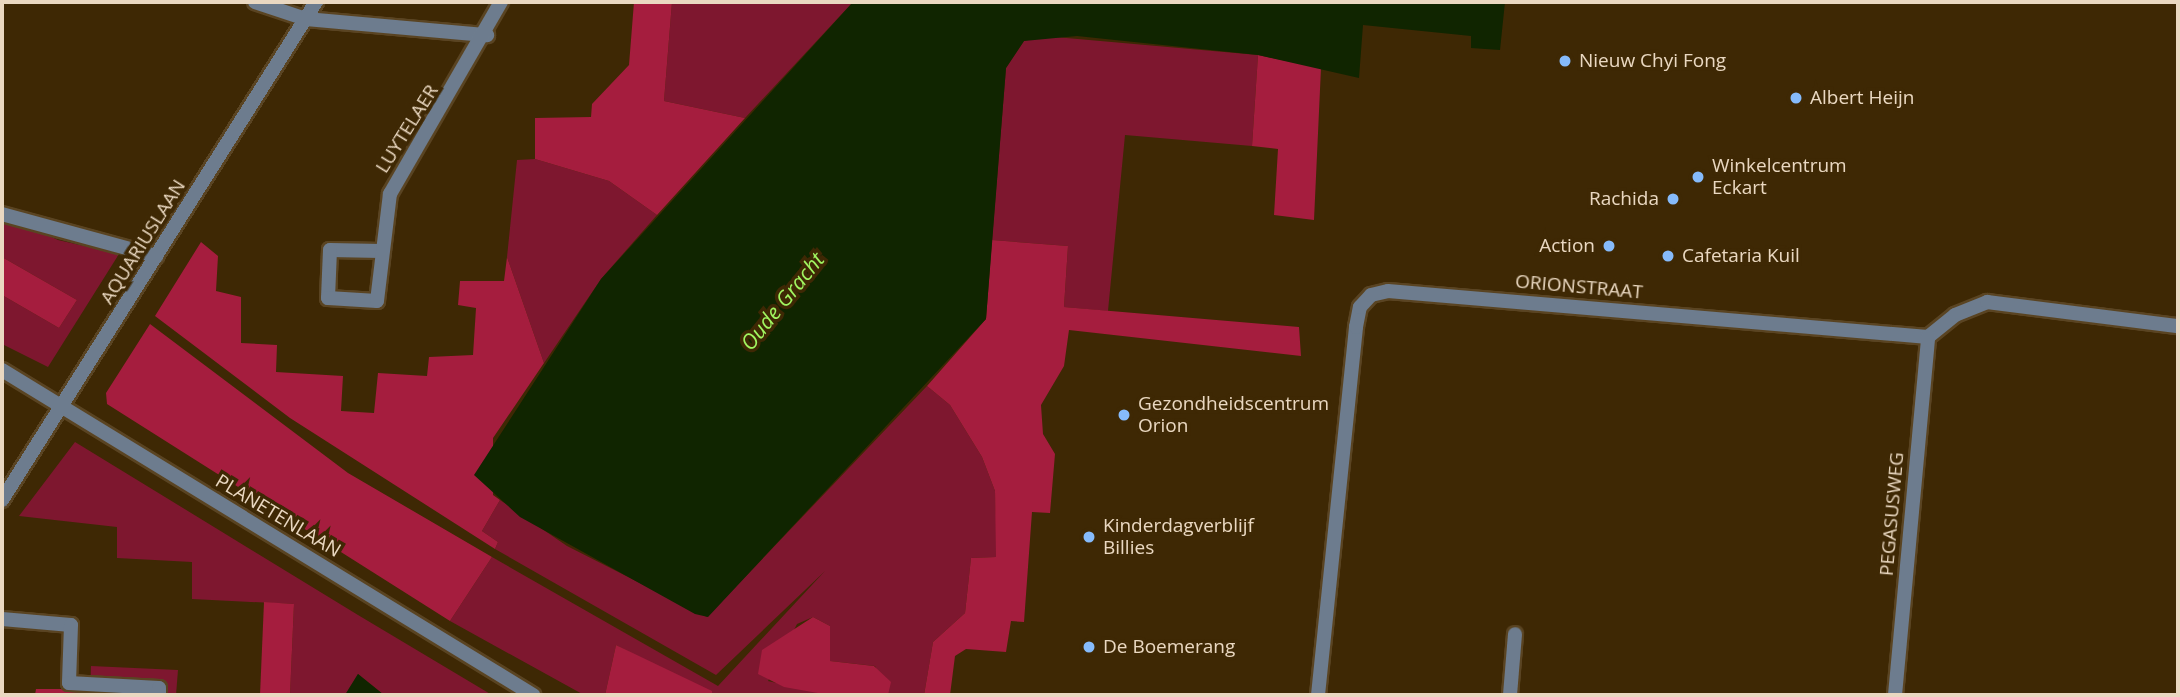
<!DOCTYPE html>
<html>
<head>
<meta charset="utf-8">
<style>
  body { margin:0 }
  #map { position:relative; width:2180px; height:697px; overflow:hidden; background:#3e2804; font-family:"Open Sans",sans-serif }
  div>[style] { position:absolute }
  .green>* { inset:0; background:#7e172f }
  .forest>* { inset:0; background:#a51d3e }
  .water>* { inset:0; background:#102500 }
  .roads { filter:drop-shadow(2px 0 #5a4422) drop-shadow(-2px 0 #5a4422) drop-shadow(0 2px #5a4422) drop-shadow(0 -2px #5a4422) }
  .street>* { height:14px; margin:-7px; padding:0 7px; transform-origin:7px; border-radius:7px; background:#6d7c8e }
  .dots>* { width:19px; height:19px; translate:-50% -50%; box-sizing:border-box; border:4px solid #3e2804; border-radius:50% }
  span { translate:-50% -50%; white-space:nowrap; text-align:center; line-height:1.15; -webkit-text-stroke:7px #3e2804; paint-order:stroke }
  .poi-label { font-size:19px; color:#ead8c1 }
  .left { translate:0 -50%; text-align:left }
  .right { translate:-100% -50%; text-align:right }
  .street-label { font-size:19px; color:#ead8c1 }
  .water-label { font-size:21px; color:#a1f560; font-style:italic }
  .frame { position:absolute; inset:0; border:4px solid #ead8c1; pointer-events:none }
</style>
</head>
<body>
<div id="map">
  <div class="green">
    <div style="clip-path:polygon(672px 2px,853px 2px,745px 118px,664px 101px)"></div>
    <div style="clip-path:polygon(1044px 36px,1258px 55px,1252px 146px,1125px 135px,1108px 311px,1064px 307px,1068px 246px,992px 240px,1006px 68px,1024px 41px)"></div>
    <div style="clip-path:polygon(535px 159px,609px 181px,657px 215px,601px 279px,544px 363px,507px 257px,517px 160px)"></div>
    <div style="clip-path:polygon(2px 214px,58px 240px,119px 254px,48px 367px,2px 344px,2px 295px,59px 328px,77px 300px,2px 257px)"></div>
    <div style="clip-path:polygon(927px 386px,950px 405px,982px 457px,995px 491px,997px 541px,996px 557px,971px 558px,965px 613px,933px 642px,924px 695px,888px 695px,875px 666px,830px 661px,830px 626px,813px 617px,797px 624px,768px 681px,829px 695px,712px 695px,616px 645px,605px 695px,584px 695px,450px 621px,492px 557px,718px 686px,825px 571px,716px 675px,495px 549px,498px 542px,482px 531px,500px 500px,567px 546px,707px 617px)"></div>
    <div style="clip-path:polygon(75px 442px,358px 615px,492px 695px,384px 695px,358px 674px,345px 695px,290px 695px,294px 604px,192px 599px,192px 562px,117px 558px,117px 527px,19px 516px)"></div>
    <div style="clip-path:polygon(91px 666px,178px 670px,176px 695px,90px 695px)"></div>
  </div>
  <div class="forest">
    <div style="clip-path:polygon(634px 2px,672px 2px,664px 101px,745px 118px,657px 215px,609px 181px,535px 159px,535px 118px,591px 117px,592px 104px,629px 65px)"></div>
    <div style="clip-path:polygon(1258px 55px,1321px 68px,1314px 220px,1274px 215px,1278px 149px,1252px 146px)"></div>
    <div style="clip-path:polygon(992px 240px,1068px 246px,1064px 307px,1299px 327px,1301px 356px,1069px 330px,1064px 366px,1041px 405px,1043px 434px,1055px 454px,1050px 513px,1032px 512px,1024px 622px,1011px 621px,1006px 652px,966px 649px,955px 656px,950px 695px,924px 695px,933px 642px,965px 613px,971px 558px,996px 557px,995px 491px,982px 457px,950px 405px,927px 386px,986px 319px)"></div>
    <div style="clip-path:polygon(201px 242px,218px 256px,216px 291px,241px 297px,241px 343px,277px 345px,276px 372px,343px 376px,341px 411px,374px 413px,378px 373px,427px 376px,429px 357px,473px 355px,476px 308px,458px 305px,460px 281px,504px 281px,507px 257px,544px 363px,493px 438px,493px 495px,500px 500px,482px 531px,498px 542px,495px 549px,290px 418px,155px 316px)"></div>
    <div style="clip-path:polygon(2px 257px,77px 300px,59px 328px,2px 295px)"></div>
    <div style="clip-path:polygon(150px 324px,348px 473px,492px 557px,450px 621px,107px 404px,106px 393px)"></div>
    <div style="clip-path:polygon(264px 602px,294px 604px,290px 695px,260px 695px)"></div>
    <div style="clip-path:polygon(813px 617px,830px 626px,830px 661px,874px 666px,891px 682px,888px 695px,829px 695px,784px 687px,758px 674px,762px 650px)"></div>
    <div style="clip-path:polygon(616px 645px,712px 691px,712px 695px,605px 695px)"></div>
    <div style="clip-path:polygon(36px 689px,90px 689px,90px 695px,35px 695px)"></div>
  </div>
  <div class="water">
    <div style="clip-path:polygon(853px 2px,1505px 2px,1500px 50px,1471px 48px,1471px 36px,1363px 25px,1359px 78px,1258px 55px,1077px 36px,1024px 41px,1006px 68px,986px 319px,708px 617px,695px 614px,520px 517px,474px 475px,601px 279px)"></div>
    <div style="clip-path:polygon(358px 674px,384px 695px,345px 695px)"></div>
  </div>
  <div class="roads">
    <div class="street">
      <div style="left:255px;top:2px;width:54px;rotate:18.4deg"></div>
      <div style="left:306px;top:19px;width:182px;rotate:5.1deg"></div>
      <div style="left:2px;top:214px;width:160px;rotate:15.3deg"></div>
      <div style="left:381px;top:251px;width:51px;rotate:-178.9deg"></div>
      <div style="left:330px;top:250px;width:48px;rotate:92.4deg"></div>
      <div style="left:328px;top:298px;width:49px;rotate:3.5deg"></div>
      <div style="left:377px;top:301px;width:108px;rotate:-83.1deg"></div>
      <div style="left:390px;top:194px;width:222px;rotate:-60deg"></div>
      <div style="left:2px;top:370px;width:623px;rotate:31.47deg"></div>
      <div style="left:2px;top:500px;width:589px;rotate:-57.77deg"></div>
      <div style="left:2px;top:619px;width:69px;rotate:5deg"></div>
      <div style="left:71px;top:625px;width:58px;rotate:92deg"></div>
      <div style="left:69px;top:683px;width:90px;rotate:3.2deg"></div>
      <div style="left:159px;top:688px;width:7px;rotate:90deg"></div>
      <div style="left:1318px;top:695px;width:370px;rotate:-84.1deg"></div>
      <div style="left:1356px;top:327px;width:20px;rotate:-79deg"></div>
      <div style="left:1360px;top:307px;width:16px;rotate:-47deg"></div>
      <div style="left:1371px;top:295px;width:17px;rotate:-13deg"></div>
      <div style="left:1388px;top:291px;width:542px;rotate:4.87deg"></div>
      <div style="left:1928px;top:337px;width:35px;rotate:-39deg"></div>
      <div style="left:1955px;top:315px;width:35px;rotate:-22deg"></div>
      <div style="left:1987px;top:302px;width:193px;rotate:7.2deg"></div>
      <div style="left:1510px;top:695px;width:61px;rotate:-85.3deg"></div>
      <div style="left:1895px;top:695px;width:360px;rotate:-84.7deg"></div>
    </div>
  </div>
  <div class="dots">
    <div style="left:1565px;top:61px;background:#86bbfb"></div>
    <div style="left:1796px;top:98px;background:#86bbfb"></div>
    <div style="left:1698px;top:177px;background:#86bbfb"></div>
    <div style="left:1673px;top:199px;background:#86bbfb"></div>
    <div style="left:1609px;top:246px;background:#86bbfb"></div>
    <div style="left:1668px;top:256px;background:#86bbfb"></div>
    <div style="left:1124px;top:415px;background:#86bbfb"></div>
    <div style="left:1089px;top:537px;background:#86bbfb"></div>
    <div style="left:1089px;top:647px;background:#86bbfb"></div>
  </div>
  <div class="poi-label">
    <span class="left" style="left:1579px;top:61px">Nieuw Chyi Fong</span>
    <span class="left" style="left:1810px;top:98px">Albert Heijn</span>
    <span class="left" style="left:1712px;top:177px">Winkelcentrum<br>Eckart</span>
    <span class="right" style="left:1659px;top:199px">Rachida</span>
    <span class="right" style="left:1595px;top:246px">Action</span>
    <span class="left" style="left:1682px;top:256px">Cafetaria Kuil</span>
    <span class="left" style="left:1138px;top:415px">Gezondheidscentrum<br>Orion</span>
    <span class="left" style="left:1103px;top:537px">Kinderdagverblijf<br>Billies</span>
    <span class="left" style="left:1103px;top:647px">De Boemerang</span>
  </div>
  <div class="street-label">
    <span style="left:407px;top:129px;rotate:-58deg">LUYTELAER</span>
    <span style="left:143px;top:242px;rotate:-58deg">AQUARIUSLAAN</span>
    <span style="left:1579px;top:287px;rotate:5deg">ORIONSTRAAT</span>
    <span style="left:1892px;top:514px;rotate:-85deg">PEGASUSWEG</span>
    <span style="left:278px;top:516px;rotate:31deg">PLANETENLAAN</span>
  </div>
  <div class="water-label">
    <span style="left:782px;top:301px;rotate:-51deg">Oude Gracht</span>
  </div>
  <div class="frame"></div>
</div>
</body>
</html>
